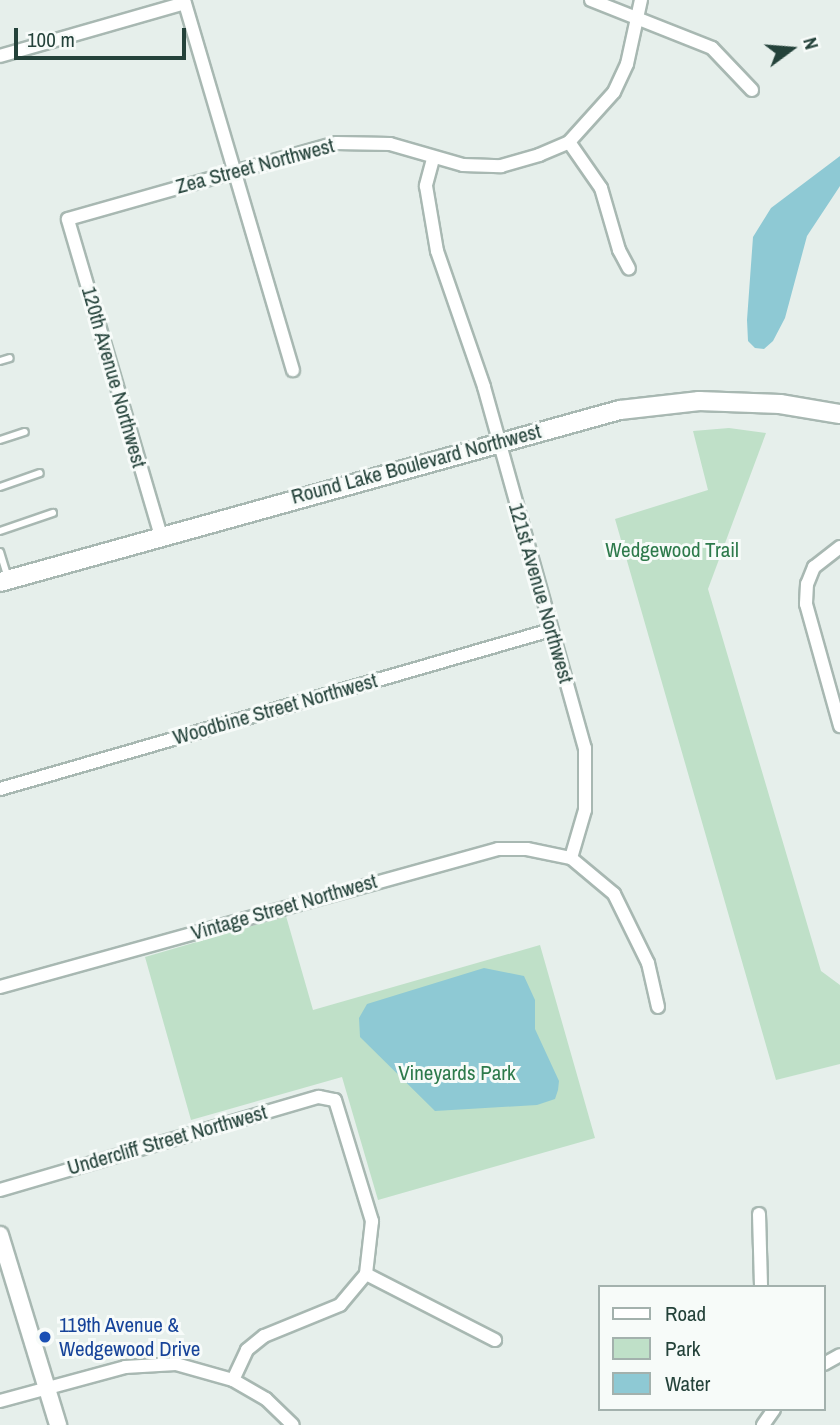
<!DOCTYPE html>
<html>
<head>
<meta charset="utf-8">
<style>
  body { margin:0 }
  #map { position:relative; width:840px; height:1425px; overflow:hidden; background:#e6efeb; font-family:"Archivo Narrow",sans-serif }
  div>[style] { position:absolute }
  .green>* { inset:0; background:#bfe0c8 }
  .water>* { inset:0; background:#8ec9d4 }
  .roads { filter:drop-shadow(2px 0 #a8b8b2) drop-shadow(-2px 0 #a8b8b2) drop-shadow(0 2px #a8b8b2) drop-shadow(0 -2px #a8b8b2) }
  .service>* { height:6px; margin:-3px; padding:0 3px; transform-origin:3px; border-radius:3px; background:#fff }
  .minor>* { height:12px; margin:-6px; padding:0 6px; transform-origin:6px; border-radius:6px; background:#fff }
  .tertiary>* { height:16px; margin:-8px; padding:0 8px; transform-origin:8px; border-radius:8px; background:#fff }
  .secondary>* { height:18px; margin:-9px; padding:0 9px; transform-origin:9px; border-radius:9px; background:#fff }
  .dots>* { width:19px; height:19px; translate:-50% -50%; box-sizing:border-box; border:4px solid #f7fbf9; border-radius:50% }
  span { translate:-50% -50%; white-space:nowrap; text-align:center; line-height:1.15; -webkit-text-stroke:6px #f7fbf9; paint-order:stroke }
  .street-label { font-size:21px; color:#24423a }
  .park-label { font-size:21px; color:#2d7a4b }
  .transit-label { font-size:21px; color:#164399 }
  .left { translate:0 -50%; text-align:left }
  .legend { position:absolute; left:598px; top:1285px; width:228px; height:126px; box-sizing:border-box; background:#f7fbf9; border:2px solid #a3b1ad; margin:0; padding:9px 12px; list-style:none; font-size:21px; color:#24423a }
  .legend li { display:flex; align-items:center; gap:14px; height:35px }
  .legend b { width:35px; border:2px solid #a3b1ad }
  .north { position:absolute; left:756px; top:14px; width:70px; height:70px; -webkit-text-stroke:5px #f7fbf9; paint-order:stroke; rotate:74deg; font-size:19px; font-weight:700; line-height:28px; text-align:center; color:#24423a }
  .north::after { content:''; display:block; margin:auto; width:24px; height:32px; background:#24423a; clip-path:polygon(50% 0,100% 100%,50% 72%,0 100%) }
  .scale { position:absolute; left:14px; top:28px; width:172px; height:32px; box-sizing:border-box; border:4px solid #24423a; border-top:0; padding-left:9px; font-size:21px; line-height:24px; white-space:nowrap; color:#24423a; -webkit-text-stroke:5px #f7fbf9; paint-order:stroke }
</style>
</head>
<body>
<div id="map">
  <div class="green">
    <div style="clip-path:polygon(729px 428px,766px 433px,708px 589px,821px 971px,840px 985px,840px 1064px,776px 1080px,615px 519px,708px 490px,693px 431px)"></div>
    <div style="clip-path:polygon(286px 916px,313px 1010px,540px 945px,595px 1138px,378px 1200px,342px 1077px,191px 1120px,145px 957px)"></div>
  </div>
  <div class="water">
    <div style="clip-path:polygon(840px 156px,840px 186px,807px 236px,785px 318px,773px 341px,764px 349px,755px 348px,748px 341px,747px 320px,753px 237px,771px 208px)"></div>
    <div style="clip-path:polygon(484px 968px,524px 976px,535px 1000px,535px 1029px,559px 1081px,558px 1090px,555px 1099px,537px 1105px,435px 1111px,360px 1037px,359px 1018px,367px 1004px)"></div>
  </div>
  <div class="roads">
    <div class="service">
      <div style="left:0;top:361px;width:10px;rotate:-17deg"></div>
      <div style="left:0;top:440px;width:26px;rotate:-18deg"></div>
      <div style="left:0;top:487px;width:42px;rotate:-19.3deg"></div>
      <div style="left:0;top:531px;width:56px;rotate:-18.8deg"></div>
      <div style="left:0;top:552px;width:27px;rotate:73deg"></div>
    </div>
    <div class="minor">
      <div style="left:184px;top:0;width:386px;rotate:73.6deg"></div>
      <div style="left:591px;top:0;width:130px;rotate:21.6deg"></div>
      <div style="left:712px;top:48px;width:58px;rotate:46.4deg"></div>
      <div style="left:0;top:56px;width:192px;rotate:-16deg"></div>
      <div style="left:569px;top:142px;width:56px;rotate:55.2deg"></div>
      <div style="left:601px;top:188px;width:65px;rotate:73.8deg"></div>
      <div style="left:619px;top:250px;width:21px;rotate:62deg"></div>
      <div style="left:433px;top:159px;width:28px;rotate:105deg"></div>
      <div style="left:426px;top:186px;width:66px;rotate:80.4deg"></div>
      <div style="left:437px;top:251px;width:144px;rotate:70.9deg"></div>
      <div style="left:484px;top:387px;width:375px;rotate:74.4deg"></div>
      <div style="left:585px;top:748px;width:62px;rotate:90deg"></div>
      <div style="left:585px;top:810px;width:50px;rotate:106.3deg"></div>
      <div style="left:571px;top:858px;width:56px;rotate:39.9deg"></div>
      <div style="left:614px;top:894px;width:77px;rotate:63.8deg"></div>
      <div style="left:648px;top:963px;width:45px;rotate:77.2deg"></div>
      <div style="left:161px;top:536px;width:330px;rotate:-106.4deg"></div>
      <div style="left:68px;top:219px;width:279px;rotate:-15.8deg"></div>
      <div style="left:336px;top:143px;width:54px;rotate:1.1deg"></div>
      <div style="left:390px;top:144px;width:76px;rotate:16deg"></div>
      <div style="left:463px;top:165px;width:38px;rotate:2deg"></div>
      <div style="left:501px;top:166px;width:40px;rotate:-16deg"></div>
      <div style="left:539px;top:155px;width:33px;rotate:-23deg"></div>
      <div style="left:569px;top:142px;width:67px;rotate:-48deg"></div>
      <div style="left:614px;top:92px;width:31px;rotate:-65deg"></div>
      <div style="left:627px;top:64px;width:66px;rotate:-77.7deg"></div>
      <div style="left:840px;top:547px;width:33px;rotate:142deg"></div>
      <div style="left:814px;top:567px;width:18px;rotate:112deg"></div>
      <div style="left:807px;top:584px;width:20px;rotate:93deg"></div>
      <div style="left:806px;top:604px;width:127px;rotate:74.4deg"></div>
      <div style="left:0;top:789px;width:573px;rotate:-16.1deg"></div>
      <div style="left:0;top:987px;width:517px;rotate:-15.49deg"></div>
      <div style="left:498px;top:849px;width:29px"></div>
      <div style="left:527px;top:849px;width:45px;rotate:11.6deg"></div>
      <div style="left:0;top:1190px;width:332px;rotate:-16.3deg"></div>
      <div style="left:319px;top:1097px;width:16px;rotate:11deg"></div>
      <div style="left:335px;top:1100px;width:127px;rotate:73deg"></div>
      <div style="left:372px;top:1221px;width:53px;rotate:96.5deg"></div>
      <div style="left:366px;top:1274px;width:40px;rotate:130deg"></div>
      <div style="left:340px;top:1305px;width:82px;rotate:157.8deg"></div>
      <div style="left:264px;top:1336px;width:22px;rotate:141deg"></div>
      <div style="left:247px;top:1350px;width:33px;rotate:115deg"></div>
      <div style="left:759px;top:1214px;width:73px;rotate:88.4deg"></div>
      <div style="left:366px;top:1274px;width:145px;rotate:27.1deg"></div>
      <div style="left:824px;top:1364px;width:18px;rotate:-29deg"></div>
      <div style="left:0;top:1401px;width:130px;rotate:-15.2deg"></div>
      <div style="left:125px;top:1367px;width:51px;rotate:-3.4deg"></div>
      <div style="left:176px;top:1364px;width:59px;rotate:15.7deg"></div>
      <div style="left:233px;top:1380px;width:38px;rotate:30deg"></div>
      <div style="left:266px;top:1399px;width:37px;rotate:44deg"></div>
      <div style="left:763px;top:1425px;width:19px;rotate:-55deg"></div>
    </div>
    <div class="tertiary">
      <div style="left:0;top:1235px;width:199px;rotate:73deg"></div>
    </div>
    <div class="secondary">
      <div style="left:0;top:582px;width:643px;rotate:-15.51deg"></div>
      <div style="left:620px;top:410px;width:80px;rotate:-6.5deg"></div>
      <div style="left:699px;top:401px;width:81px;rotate:2.1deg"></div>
      <div style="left:780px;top:404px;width:61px;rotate:9.5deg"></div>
    </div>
  </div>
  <div class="dots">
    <div style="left:45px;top:1337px;background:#1a4fb4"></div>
  </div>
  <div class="street-label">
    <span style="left:255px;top:166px;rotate:-15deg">Zea Street Northwest</span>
    <span style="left:114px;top:377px;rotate:74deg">120th Avenue Northwest</span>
    <span style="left:416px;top:464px;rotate:-15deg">Round Lake Boulevard Northwest</span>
    <span style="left:541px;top:593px;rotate:74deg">121st Avenue Northwest</span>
    <span style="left:275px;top:709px;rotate:-16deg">Woodbine Street Northwest</span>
    <span style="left:284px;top:907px;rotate:-16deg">Vintage Street Northwest</span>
    <span style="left:167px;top:1140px;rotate:-16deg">Undercliff Street Northwest</span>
  </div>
  <div class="park-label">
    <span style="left:672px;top:550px">Wedgewood Trail</span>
    <span style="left:457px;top:1073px">Vineyards Park</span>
  </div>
  <div class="transit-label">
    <span class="left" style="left:59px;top:1337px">119th Avenue &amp;<br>Wedgewood Drive</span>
  </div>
  <ul class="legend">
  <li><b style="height:9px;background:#fff"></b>Road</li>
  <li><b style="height:19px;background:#bfe0c8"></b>Park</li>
  <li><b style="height:19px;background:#8ec9d4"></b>Water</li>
  </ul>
  <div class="north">N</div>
  <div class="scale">100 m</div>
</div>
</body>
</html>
